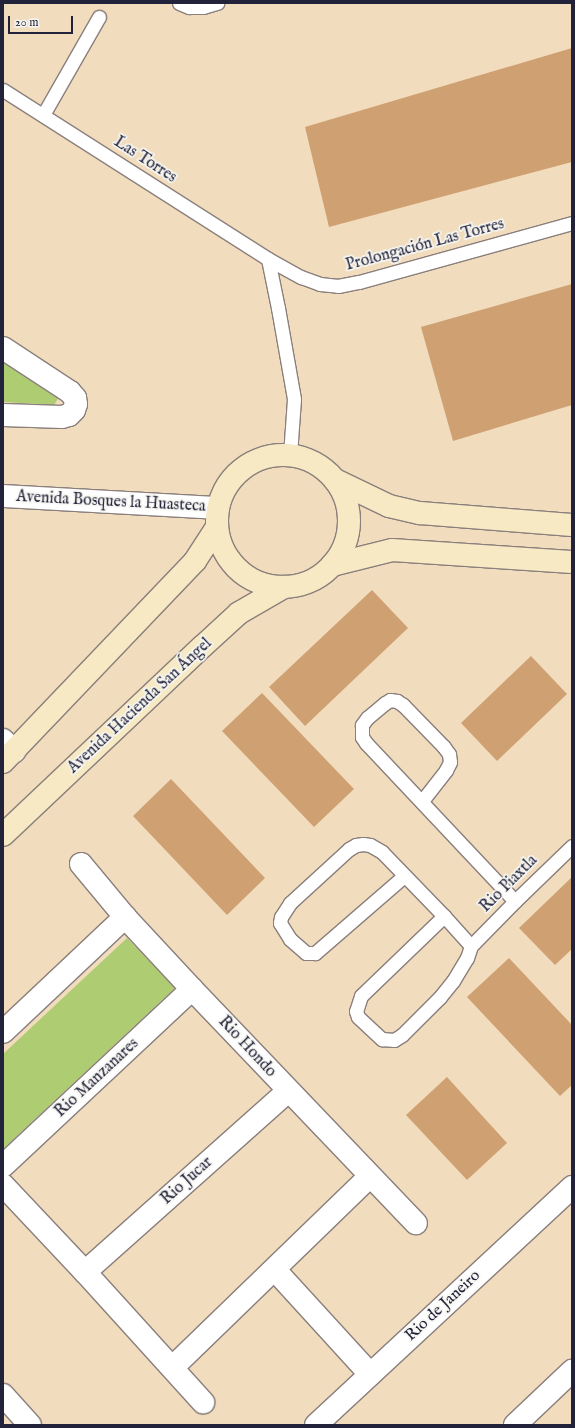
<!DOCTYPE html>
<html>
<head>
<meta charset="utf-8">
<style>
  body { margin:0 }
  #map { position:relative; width:575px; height:1428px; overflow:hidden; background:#f1dcbd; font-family:"IM FELL English",serif }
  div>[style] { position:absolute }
  .green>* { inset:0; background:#aecc72 }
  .building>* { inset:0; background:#cfa072 }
  .roads { filter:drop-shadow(1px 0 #8a7f7c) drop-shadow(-1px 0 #8a7f7c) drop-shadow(0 1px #8a7f7c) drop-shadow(0 -1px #8a7f7c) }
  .lane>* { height:13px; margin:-6.5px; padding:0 6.5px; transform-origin:6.5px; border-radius:6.5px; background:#fff }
  .street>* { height:22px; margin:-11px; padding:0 11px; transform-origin:11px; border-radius:11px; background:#fff }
  .secondary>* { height:22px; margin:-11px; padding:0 11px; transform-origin:11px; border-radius:11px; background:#f6e9c3 }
  .secondary>.ring { margin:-11px; padding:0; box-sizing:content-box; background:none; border:22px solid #f6e9c3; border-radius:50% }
  span { translate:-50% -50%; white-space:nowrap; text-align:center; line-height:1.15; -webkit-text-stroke:3.5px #f6f6f2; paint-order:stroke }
  .street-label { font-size:16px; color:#22223b }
  .frame { position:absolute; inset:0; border:4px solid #22223b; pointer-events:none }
  .scale { position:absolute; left:8px; top:16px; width:65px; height:18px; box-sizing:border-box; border:2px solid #22223b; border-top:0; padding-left:5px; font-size:12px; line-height:14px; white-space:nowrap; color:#22223b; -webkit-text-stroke:3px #f6f6f2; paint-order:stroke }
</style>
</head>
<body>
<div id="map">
  <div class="green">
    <div style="clip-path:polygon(3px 362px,59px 397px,54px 405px,3px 402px)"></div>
    <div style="clip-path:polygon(127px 938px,175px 988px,3px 1149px,3px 1054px)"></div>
  </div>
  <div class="building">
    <div style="clip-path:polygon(572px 48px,572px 162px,329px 227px,305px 127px)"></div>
    <div style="clip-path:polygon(572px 284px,572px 405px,453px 441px,421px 327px)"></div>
    <div style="clip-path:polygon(372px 590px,408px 628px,305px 726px,269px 687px)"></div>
    <div style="clip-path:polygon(531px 656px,567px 694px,497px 761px,461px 723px)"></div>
    <div style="clip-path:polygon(262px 693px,354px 789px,314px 827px,222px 731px)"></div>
    <div style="clip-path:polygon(171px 779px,265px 878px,227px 915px,133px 816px)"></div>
    <div style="clip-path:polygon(572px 877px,572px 949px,555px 965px,519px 928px)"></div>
    <div style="clip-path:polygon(509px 958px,572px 1025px,572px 1085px,560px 1096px,467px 997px)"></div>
    <div style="clip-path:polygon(447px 1077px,507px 1143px,467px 1180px,406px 1115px)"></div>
  </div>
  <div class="roads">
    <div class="lane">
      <div style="left:179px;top:3px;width:11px;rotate:22deg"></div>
      <div style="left:189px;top:7px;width:14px"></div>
      <div style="left:203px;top:7px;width:15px;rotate:-16deg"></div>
      <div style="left:3px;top:90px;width:314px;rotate:32.5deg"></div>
      <div style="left:268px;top:259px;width:38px;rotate:29deg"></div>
      <div style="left:301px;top:277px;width:20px;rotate:20deg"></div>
      <div style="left:320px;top:284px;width:18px;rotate:6deg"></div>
      <div style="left:338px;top:286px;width:21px;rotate:-11deg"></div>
      <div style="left:359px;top:282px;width:221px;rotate:-15.5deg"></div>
      <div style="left:43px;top:115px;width:113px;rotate:-60.3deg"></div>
      <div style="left:268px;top:259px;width:50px;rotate:78.5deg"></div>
      <div style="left:278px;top:308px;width:92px;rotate:80deg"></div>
      <div style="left:294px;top:399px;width:56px;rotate:94.1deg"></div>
      <div style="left:422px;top:801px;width:39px;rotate:-52deg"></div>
      <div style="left:446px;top:770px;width:9px;rotate:-63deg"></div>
      <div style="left:450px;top:762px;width:8px;rotate:-97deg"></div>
      <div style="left:449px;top:754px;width:9px;rotate:-126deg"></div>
      <div style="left:444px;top:747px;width:59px;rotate:-134.3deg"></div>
      <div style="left:403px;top:705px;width:7px;rotate:-146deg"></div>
      <div style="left:397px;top:701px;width:7px;rotate:-172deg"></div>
      <div style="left:390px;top:700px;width:6px;rotate:149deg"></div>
      <div style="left:385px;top:703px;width:23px;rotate:140deg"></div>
      <div style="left:367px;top:718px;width:9px;rotate:126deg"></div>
      <div style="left:362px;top:725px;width:12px;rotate:90deg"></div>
      <div style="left:362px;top:737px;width:7px;rotate:56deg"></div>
      <div style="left:366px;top:743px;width:217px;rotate:46.7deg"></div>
      <div style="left:404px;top:876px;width:118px;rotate:139.1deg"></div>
      <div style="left:315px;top:953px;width:9px;rotate:180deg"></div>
      <div style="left:306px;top:953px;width:21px;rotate:-139deg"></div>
      <div style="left:290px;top:939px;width:19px;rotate:-122deg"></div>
      <div style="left:280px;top:923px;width:6px;rotate:-81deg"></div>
      <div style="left:281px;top:917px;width:17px;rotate:-57deg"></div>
      <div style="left:290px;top:903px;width:80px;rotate:-42.5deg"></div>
      <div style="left:349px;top:849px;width:8px;rotate:-30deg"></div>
      <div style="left:356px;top:845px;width:7px;rotate:-8deg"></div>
      <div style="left:363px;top:844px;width:7px;rotate:8deg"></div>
      <div style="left:370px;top:845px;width:14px;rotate:30deg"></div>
      <div style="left:382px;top:852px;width:89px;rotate:45.9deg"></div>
      <div style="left:471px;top:946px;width:40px;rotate:-132deg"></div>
      <div style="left:444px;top:916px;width:115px;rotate:136.1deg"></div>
      <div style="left:361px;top:996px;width:16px;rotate:108deg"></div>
      <div style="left:356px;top:1011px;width:6px;rotate:72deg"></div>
      <div style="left:358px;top:1017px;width:33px;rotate:43deg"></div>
      <div style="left:382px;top:1039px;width:12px;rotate:5deg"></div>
      <div style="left:394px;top:1040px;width:9px;rotate:-32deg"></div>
      <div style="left:402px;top:1035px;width:54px;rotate:-45deg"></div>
      <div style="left:440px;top:997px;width:21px;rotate:-51deg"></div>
      <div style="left:453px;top:981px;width:27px;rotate:-59deg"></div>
      <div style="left:467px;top:958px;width:13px;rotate:-72deg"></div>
      <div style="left:471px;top:946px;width:63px;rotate:-45.6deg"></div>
      <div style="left:515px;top:901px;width:79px;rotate:-44deg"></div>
    </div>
    <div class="street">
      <div style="left:3px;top:348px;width:80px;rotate:33.3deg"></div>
      <div style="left:70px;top:392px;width:8px;rotate:50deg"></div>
      <div style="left:75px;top:398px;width:6px;rotate:81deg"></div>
      <div style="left:76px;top:404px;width:6px;rotate:108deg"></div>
      <div style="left:74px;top:410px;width:7px;rotate:135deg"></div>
      <div style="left:69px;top:415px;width:7px;rotate:164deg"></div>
      <div style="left:62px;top:417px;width:59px;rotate:-178.1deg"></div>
      <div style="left:3px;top:496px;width:215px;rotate:3.2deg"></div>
      <div style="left:3px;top:740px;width:16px;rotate:45deg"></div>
      <div style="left:81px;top:864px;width:69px;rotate:50.3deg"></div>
      <div style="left:125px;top:917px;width:98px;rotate:47.1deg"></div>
      <div style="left:192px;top:989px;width:324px;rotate:46.3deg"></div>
      <div style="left:3px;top:1032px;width:168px;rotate:-43.3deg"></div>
      <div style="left:3px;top:1166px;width:259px;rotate:-43.1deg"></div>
      <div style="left:3px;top:1185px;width:120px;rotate:46.7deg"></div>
      <div style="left:85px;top:1272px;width:176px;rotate:47.8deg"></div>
      <div style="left:275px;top:1270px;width:141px;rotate:47.6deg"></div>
      <div style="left:85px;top:1272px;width:272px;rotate:-41.7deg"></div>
      <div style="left:173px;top:1367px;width:274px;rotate:-44.1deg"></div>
      <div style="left:3px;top:1395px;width:40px;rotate:48deg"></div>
      <div style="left:316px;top:1425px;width:350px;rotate:-42.9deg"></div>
      <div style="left:515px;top:1425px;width:79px;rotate:-43.5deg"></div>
    </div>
    <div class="secondary">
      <div class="ring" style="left:217px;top:455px;width:110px;height:110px"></div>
      <div style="left:335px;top:480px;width:60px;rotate:25.7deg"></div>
      <div style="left:389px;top:506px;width:32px;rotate:13deg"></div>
      <div style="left:420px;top:513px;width:152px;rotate:4.5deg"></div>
      <div style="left:332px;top:565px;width:62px;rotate:-14deg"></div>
      <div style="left:392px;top:550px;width:180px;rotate:3.8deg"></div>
      <div style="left:3px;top:762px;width:278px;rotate:-46.3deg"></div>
      <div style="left:195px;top:561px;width:40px;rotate:-57.1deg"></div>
      <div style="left:3px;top:835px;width:275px;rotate:-43.4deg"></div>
      <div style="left:203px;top:646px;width:49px;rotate:-42.5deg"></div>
      <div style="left:239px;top:613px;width:52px;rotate:-30deg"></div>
    </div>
  </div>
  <div class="street-label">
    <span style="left:145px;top:160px;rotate:33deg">Las Torres</span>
    <span style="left:425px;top:245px;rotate:-15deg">Prolongación Las Torres</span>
    <span style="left:111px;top:502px;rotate:3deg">Avenida Bosques la Huasteca</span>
    <span style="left:140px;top:706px;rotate:-43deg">Avenida Hacienda San Ángel</span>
    <span style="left:509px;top:884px;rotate:-45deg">Rio Piaxtla</span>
    <span style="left:247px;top:1047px;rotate:47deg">Rio Hondo</span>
    <span style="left:97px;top:1078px;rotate:-43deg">Rio Manzanares</span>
    <span style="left:187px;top:1181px;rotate:-42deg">Rio Jucar</span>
    <span style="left:443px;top:1306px;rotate:-43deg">Rio de Janeiro</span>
  </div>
  <div class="frame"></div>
  <div class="scale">20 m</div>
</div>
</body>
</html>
